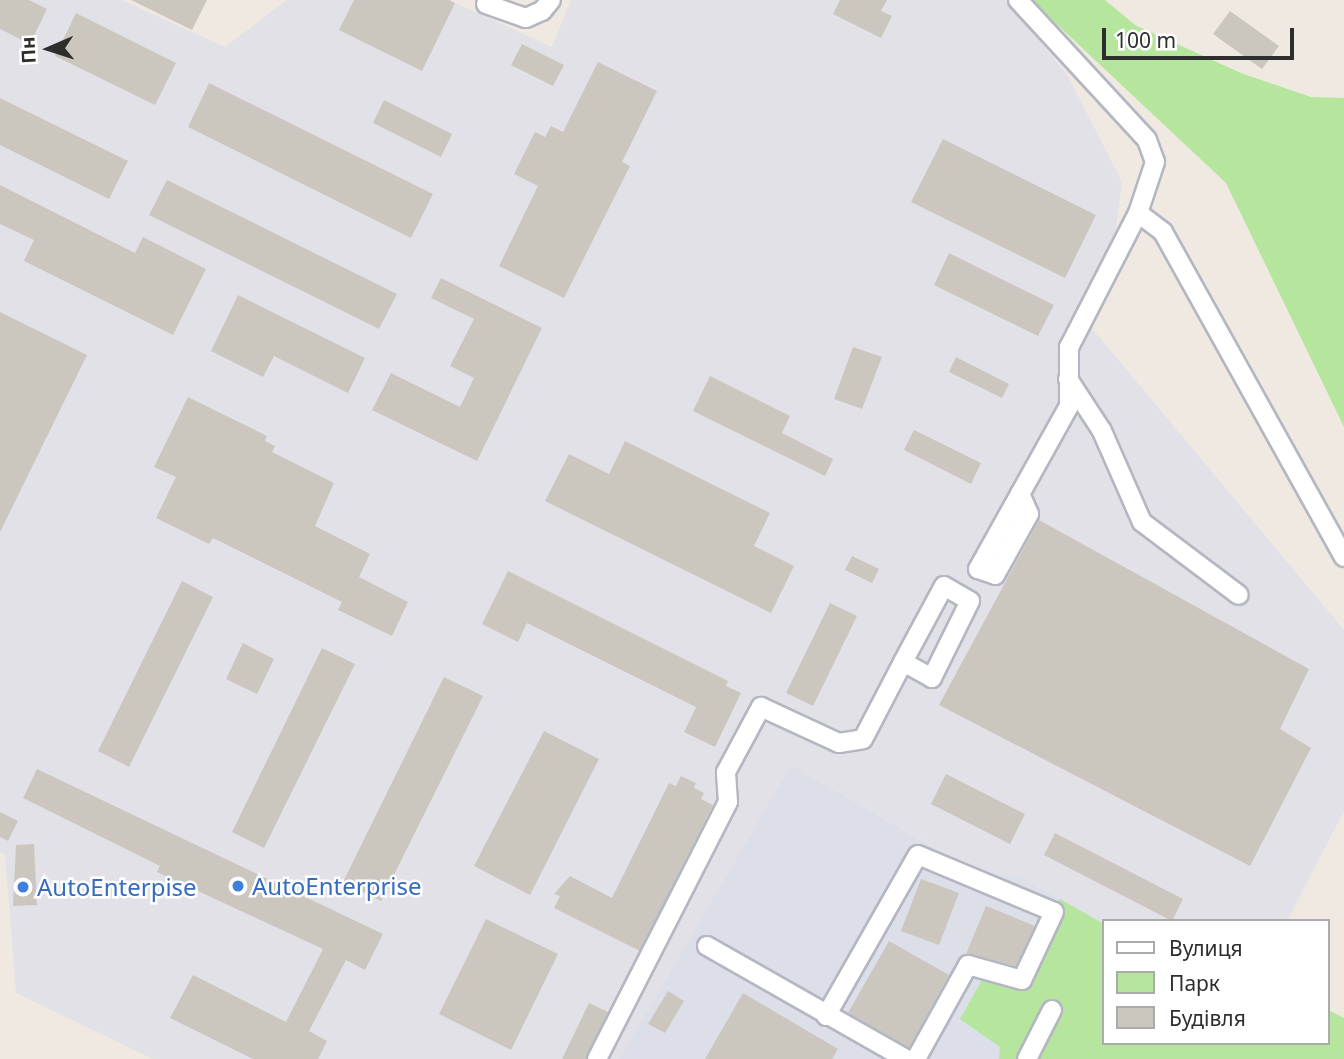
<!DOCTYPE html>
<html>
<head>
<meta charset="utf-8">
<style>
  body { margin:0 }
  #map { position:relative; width:1344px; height:1059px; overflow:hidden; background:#efe9e1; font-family:"Noto Sans",sans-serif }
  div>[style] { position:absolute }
  .industrial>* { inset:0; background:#e3e1e8 }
  .airport>* { inset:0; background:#dcdee8 }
  .green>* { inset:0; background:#b6e59e }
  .building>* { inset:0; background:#cbc7bf }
  .roads { filter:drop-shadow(2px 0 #b4b7c1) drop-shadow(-2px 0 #b4b7c1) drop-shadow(0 2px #b4b7c1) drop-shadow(0 -2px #b4b7c1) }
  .minor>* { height:18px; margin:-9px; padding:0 9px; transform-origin:9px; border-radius:9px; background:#fff }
  .dots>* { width:19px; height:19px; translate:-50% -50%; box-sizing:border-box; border:4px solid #fff; border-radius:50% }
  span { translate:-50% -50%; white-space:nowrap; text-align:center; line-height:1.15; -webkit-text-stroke:5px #fff; paint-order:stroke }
  .shop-label { font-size:24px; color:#366cbe }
  .left { translate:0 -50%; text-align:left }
  .legend { position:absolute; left:1102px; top:919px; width:228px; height:126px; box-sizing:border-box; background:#fff; border:2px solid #ababab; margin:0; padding:9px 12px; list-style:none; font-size:21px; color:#2e2e2e }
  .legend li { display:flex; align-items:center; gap:14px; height:35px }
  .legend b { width:35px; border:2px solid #ababab }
  .north { position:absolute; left:14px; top:14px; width:70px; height:70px; -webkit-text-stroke:5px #fff; paint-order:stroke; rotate:267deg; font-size:19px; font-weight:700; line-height:28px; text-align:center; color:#2e2e2e }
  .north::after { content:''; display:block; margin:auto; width:24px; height:32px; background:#2e2e2e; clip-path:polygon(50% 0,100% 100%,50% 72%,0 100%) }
  .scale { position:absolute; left:1102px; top:28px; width:192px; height:32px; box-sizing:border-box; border:4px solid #2e2e2e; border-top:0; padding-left:9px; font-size:21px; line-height:24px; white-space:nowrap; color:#2e2e2e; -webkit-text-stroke:5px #fff; paint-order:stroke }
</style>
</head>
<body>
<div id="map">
  <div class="industrial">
    <div style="clip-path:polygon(0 0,122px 0,225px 47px,287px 0,449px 0,552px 47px,571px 0,1006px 0,1068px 76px,1122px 182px,1116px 230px,1090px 326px,1344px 630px,1344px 811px,1287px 921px,1104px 924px,1020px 878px,984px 876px,791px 765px,619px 1059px,153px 1059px,16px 993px,5px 854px,0 852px)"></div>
  </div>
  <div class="airport">
    <div style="clip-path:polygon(791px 765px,983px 876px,1020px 877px,1104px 924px,1104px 1043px,1328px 1043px,1328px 1010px,1344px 1018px,1344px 1059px,619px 1059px)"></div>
  </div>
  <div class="green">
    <div style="clip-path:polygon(1031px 0,1105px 0,1135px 25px,1241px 73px,1311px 97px,1344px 98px,1344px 427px,1226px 183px)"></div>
    <div style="clip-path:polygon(1060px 899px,1104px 924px,1104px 1043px,1328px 1043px,1328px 1010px,1344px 1018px,1344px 1059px,999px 1059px,1000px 1047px,960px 1019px,986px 973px,1021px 984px)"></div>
  </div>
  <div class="building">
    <div style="clip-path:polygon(0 0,29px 0,47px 9px,30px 44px,0 29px)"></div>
    <div style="clip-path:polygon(131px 0,207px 0,192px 30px)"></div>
    <div style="clip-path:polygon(354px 0,449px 0,455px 3px,422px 71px,339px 30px)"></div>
    <div style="clip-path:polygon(840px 0,887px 0,881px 11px,892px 16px,881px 38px,833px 14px)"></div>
    <div style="clip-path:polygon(1230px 11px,1279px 46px,1262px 69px,1213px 34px)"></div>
    <div style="clip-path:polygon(76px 13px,176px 63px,155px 105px,55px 56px)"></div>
    <div style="clip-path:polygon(522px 44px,564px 65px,553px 86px,511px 65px)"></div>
    <div style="clip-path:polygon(598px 62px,657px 91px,622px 162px,630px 166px,564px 298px,499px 266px,538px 186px,514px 174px,535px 132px,545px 137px,551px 126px,563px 132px)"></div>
    <div style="clip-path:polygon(209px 83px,433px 194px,411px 238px,188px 127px)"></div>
    <div style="clip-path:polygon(0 98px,128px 161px,109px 199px,0 145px)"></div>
    <div style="clip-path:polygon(384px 100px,452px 134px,441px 157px,373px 123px)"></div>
    <div style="clip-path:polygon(943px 139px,1096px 215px,1065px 278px,911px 202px)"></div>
    <div style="clip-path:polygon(167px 180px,397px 294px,379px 329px,149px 215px)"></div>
    <div style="clip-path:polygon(0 185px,135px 253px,143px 237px,206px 269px,173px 335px,24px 261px,34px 240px,0 224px)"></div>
    <div style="clip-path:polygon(949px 253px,1054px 305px,1038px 336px,934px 285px)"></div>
    <div style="clip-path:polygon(441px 278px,542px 328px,477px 461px,372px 410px,391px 373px,460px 407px,474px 378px,450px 366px,474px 319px,431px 298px)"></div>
    <div style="clip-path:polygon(238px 295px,365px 358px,348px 393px,274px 356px,263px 377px,211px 351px)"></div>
    <div style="clip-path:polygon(0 312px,87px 355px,0 532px)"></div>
    <div style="clip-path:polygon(853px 347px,882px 357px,862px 409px,834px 399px)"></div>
    <div style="clip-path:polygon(956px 357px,1009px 384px,1002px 398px,949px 372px)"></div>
    <div style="clip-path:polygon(710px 376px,790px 416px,782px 433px,833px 459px,825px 476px,693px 411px)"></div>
    <div style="clip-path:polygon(188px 397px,267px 436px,265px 441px,275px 446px,272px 452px,334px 483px,315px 526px,370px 554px,359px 577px,408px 602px,392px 636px,338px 610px,342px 602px,213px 538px,209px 544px,156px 518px,176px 477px,154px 467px)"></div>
    <div style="clip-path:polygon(914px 430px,981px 463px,971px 484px,904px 450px)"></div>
    <div style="clip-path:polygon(625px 441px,770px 513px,754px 546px,794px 566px,771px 613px,545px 501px,569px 454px,609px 474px)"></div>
    <div style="clip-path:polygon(1039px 520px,1309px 669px,1280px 729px,1311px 748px,1250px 866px,939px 705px)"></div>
    <div style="clip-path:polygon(852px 556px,879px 569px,872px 583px,845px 570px)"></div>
    <div style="clip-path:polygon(508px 571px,728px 681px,726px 686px,741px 693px,715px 747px,684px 732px,696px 707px,527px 623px,518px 642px,482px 624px)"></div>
    <div style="clip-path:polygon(182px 581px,213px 597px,129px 767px,98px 751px)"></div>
    <div style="clip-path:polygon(830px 603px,857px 616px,813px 706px,786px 693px)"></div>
    <div style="clip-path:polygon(243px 643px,274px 659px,257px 694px,226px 679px)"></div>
    <div style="clip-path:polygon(322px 648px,355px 664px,264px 848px,232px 832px)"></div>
    <div style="clip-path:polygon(444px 677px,483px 696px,381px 901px,343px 882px)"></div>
    <div style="clip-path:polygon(544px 731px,599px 759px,530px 895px,474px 866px)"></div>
    <div style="clip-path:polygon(37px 769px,383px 934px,365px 970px,346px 960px,309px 1031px,327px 1041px,318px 1059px,253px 1059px,170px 1018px,193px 975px,286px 1022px,323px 949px,157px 872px,160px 866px,23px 798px)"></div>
    <div style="clip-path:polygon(946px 774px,1025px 814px,1010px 844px,931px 804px)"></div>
    <div style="clip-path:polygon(681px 776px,696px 783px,694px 788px,704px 793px,701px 799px,713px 805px,640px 951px,554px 908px,560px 896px,554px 894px,570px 876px,612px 898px,669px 783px,676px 786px)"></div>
    <div style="clip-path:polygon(0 812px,18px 821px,8px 841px,0 837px)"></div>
    <div style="clip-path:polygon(1055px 833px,1183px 899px,1172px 921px,1044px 855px)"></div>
    <div style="clip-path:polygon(34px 844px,37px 905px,13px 906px,16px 845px)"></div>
    <div style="clip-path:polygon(921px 879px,959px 893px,939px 945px,901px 931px)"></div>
    <div style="clip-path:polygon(986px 906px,1035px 926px,1016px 966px,966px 954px)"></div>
    <div style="clip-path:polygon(486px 919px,558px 954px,511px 1050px,439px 1014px)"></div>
    <div style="clip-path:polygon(889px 941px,949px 975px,909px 1048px,848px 1013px)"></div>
    <div style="clip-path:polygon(668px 991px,684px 1001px,665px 1033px,648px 1024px)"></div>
    <div style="clip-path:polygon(743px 993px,838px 1049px,832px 1059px,705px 1059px)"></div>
    <div style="clip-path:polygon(589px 1003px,608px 1012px,586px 1059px,562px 1059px)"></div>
  </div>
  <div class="roads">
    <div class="minor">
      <div style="left:1018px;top:0;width:190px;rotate:47.3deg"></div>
      <div style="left:1147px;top:140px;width:23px;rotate:70deg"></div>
      <div style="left:1155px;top:162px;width:54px;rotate:108.4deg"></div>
      <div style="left:1138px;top:213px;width:151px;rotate:117.2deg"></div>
      <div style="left:1069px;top:347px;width:59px;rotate:90deg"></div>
      <div style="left:1069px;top:406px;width:101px;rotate:119.1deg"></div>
      <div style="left:1020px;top:494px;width:86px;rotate:119.2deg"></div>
      <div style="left:978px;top:569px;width:18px;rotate:19deg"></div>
      <div style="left:995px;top:575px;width:70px;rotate:-60.9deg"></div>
      <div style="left:1029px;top:514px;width:22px;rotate:-114deg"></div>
      <div style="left:486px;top:4px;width:42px;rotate:19.3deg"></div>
      <div style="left:526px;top:18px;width:17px;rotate:-24deg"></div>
      <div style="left:542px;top:11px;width:14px;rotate:-51deg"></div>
      <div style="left:1138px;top:213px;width:31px;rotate:37deg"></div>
      <div style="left:1163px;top:232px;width:372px;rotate:60.9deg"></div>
      <div style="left:1068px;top:379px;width:62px;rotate:56.8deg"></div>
      <div style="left:1102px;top:431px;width:99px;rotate:66.3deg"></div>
      <div style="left:1142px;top:522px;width:121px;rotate:37deg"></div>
      <div style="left:707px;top:946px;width:229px;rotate:29.6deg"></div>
      <div style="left:826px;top:1016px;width:185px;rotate:-60.3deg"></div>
      <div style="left:918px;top:855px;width:147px;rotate:22.7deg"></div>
      <div style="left:1054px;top:912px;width:75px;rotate:115.2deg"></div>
      <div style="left:1022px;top:980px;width:56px;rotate:-164.5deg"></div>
      <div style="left:968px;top:965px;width:107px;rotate:119deg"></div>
      <div style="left:597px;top:1059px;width:288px;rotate:-63deg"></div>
      <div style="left:728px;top:802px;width:30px;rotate:-94deg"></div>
      <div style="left:726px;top:772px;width:74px;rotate:-61.7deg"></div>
      <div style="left:761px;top:707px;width:86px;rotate:24.8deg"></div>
      <div style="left:839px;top:743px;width:24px;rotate:-9deg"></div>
      <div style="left:863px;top:739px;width:87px;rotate:-62.5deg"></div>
      <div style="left:903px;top:662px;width:86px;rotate:-61.7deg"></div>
      <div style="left:944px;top:586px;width:30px;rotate:30deg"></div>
      <div style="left:970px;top:601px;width:86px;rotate:116.3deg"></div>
      <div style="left:932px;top:678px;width:33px;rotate:-151deg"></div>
      <div style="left:1027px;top:1059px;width:55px;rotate:-63deg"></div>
    </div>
  </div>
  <div class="dots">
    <div style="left:238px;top:886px;background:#3f7fe0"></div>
    <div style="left:23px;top:887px;background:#3f7fe0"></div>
  </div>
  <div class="shop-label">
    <span class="left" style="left:252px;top:886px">AutoEnterprise</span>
    <span class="left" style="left:37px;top:887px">AutoEnterpise</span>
  </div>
  <ul class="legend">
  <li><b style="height:9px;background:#fff"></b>Вулиця</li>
  <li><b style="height:19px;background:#b6e59e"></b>Парк</li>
  <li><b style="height:19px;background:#cbc7bf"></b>Будівля</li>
  </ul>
  <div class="north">Пн</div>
  <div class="scale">100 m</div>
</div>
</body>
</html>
